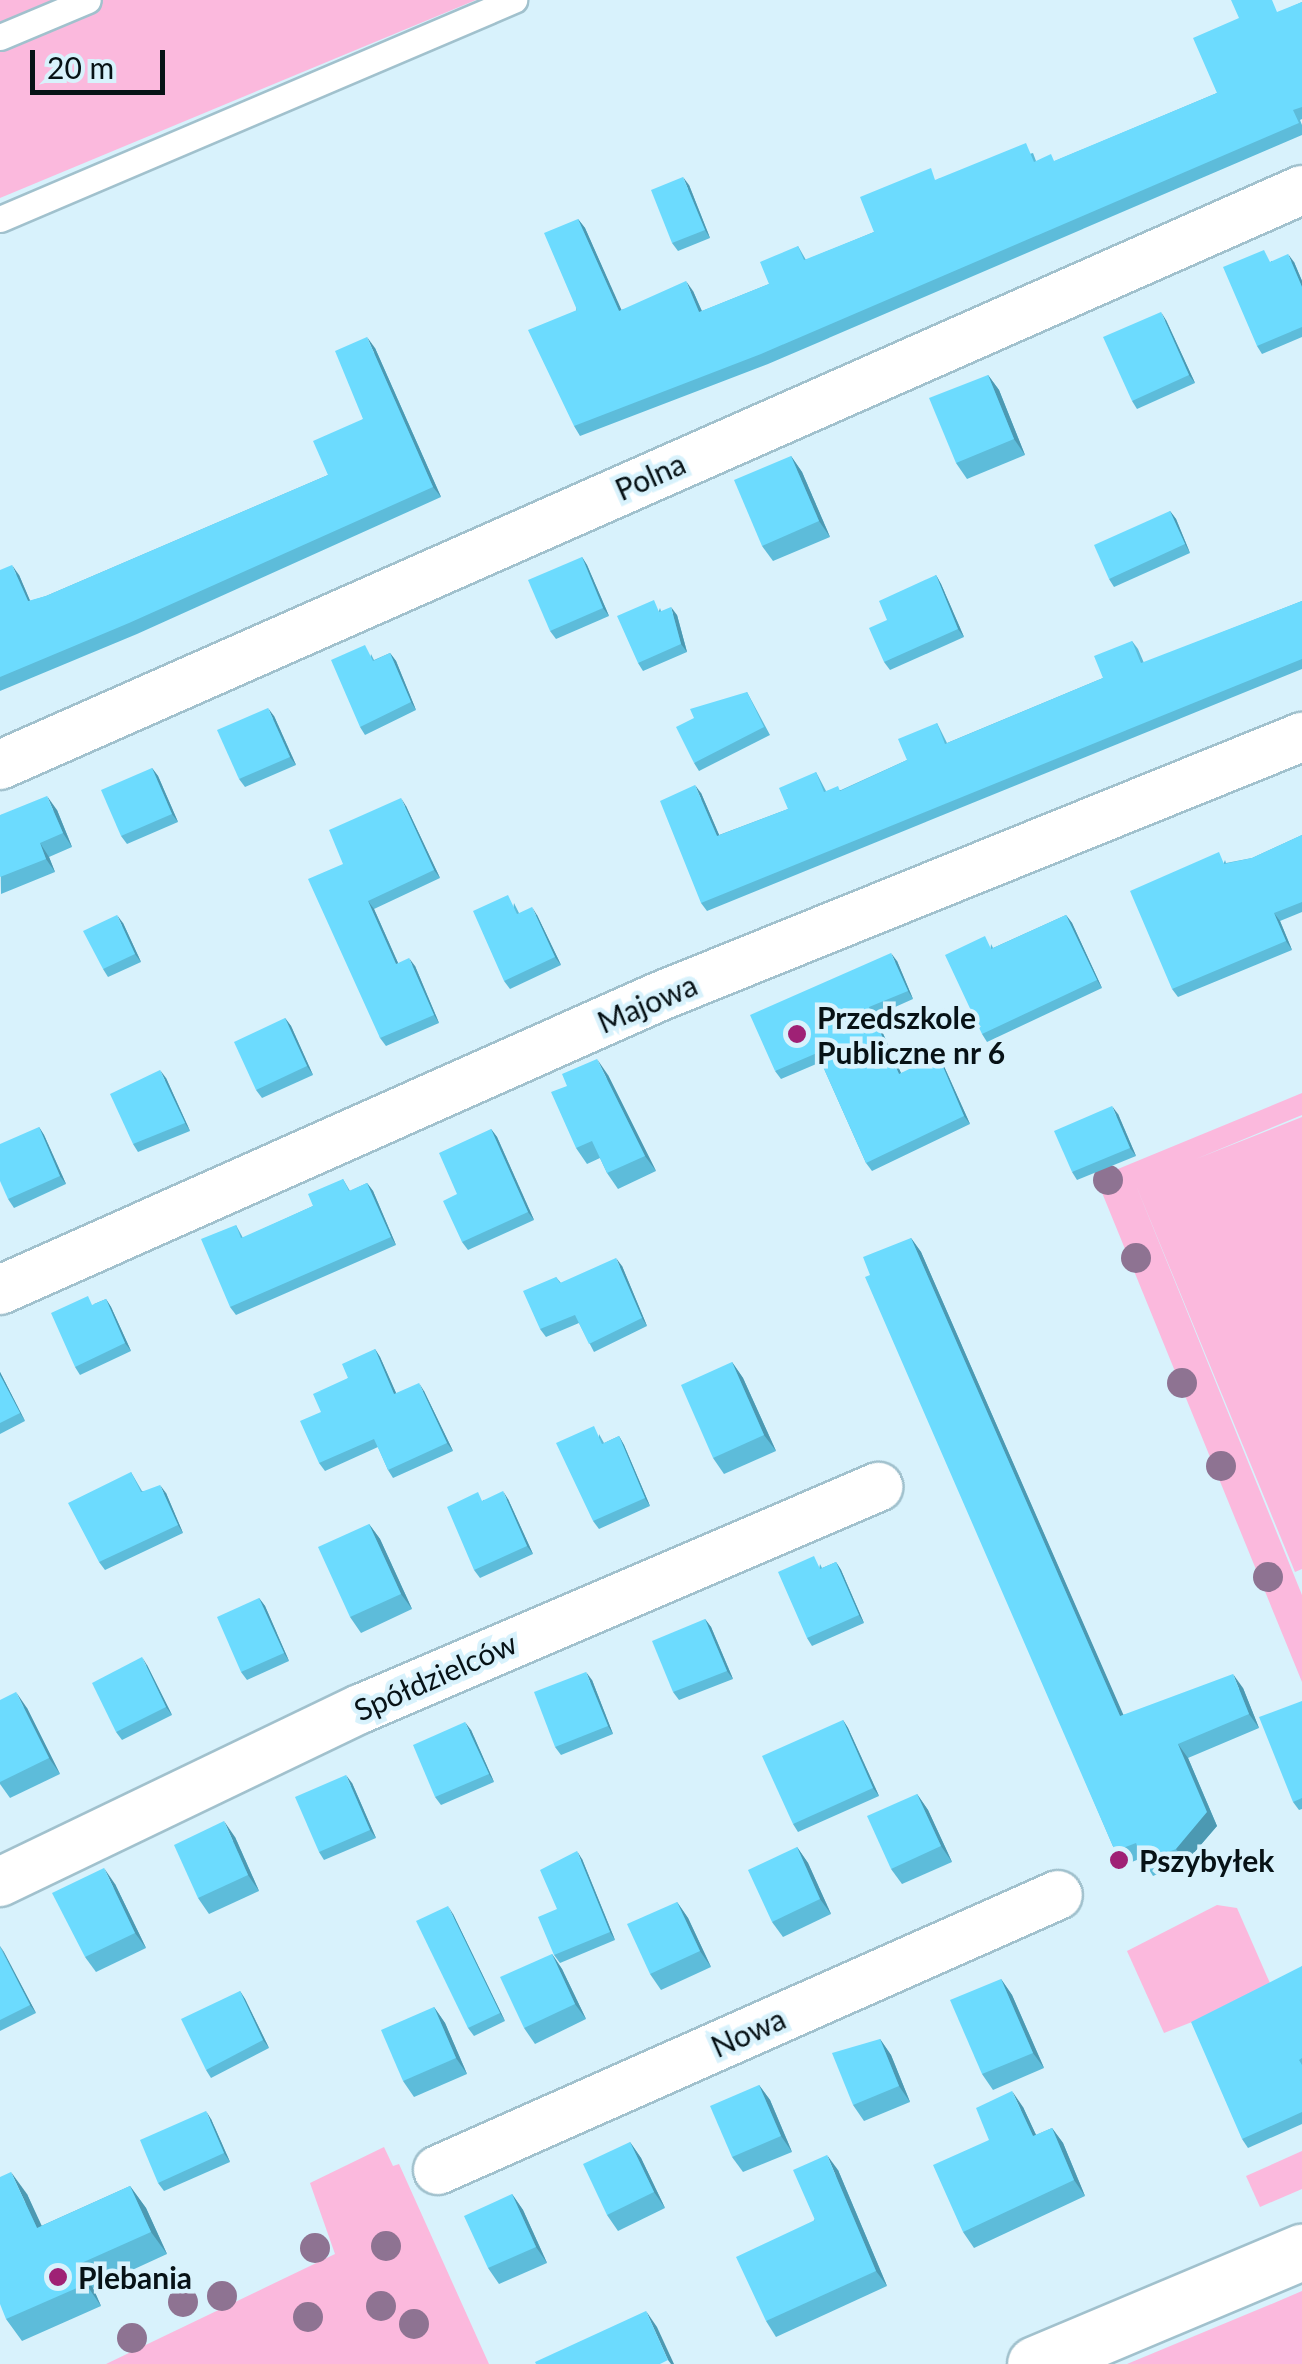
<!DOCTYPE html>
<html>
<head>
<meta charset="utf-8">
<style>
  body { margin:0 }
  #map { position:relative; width:1302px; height:2364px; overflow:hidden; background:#d8f2fc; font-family:Lato,sans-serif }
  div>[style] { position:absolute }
  .green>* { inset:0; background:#fbb9dd }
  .roads { filter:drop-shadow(2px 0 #a1c1cd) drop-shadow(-2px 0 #a1c1cd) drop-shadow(0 2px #a1c1cd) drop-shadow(0 -2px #a1c1cd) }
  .service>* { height:25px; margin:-12.5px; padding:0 12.5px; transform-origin:12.5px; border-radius:12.5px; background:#fff }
  .minor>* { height:48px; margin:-24px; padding:0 24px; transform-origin:24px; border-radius:24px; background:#fff }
  .tertiary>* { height:55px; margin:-27.5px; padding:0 27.5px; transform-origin:27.5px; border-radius:27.5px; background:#fff }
  .trees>* { width:30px; height:30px; margin:-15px; border-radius:50%; background:#8e7392 }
  .wall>* { inset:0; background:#5dbcda }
  .shaded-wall>* { inset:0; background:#4c99b2 }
  .building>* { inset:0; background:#6cdbfe }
  .dots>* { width:28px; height:28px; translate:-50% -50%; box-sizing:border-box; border:5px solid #d8f2fc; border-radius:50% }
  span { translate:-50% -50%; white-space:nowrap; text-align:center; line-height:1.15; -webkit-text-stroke:9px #d8f2fc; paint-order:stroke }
  .street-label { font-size:30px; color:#071216 }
  .poi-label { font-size:30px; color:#071216; font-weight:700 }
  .left { translate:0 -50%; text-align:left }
  .scale { position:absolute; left:30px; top:50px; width:135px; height:45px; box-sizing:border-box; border:5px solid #071216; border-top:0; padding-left:12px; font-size:30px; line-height:35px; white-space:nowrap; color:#071216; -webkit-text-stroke:8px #d8f2fc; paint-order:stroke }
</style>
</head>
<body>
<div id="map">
  <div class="green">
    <div style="clip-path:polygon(0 0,476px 0,0 198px)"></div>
    <div style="clip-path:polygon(1302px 1093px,1302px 1115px,1196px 1159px,1302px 1117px,1302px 1569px,1295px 1572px,1135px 1183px,1302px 1595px,1302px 1682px,1096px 1178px)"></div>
    <div style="clip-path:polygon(1217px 1905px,1237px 1908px,1273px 1990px,1164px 2033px,1127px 1951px)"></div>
    <div style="clip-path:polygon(384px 2147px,393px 2166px,399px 2164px,489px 2364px,106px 2364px,335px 2254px,310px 2183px)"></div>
    <div style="clip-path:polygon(1302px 2151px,1302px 2189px,1260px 2207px,1246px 2176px)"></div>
    <div style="clip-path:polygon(1302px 2291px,1302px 2364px,1127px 2364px,1274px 2303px)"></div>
  </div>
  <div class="roads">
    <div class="service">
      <div style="left:0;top:37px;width:95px;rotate:-22.8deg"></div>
      <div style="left:0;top:219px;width:559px;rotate:-23.08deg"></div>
    </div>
    <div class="minor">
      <div style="left:0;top:765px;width:1423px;rotate:-23.83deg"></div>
      <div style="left:0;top:1290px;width:720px;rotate:-24deg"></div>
      <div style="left:658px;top:997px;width:695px;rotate:-21.99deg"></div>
      <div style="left:0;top:1882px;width:399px;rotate:-25.7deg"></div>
      <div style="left:360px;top:1709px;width:564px;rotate:-23.2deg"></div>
      <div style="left:438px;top:2170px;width:678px;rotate:-23.92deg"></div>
    </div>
    <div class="tertiary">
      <div style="left:1035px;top:2364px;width:290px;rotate:-22.8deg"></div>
    </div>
  </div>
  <div class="trees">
    <div style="left:1108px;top:1180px"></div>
    <div style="left:1136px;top:1258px"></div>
    <div style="left:1182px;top:1383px"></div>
    <div style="left:1221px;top:1466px"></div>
    <div style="left:1268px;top:1577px"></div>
    <div style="left:386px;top:2246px"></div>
    <div style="left:315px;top:2248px"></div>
    <div style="left:222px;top:2296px"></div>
    <div style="left:183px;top:2302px"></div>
    <div style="left:381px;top:2306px"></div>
    <div style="left:308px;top:2317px"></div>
    <div style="left:414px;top:2324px"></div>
    <div style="left:132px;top:2338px"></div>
  </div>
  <div class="wall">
    <div style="clip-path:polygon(1302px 2px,1302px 119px,1300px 120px,1302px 125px,1302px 135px,768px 364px,580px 436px,574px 426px,578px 219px,585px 228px,621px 310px,693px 291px,702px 311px,769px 284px,798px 246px,806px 260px,874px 232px,938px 179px,1033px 153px,1036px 161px,1055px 161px,1217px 93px,1280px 12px)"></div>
    <div style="clip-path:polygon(689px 185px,710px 238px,678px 251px,672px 243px)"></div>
    <div style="clip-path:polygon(1271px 261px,1294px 262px,1302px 281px,1302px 337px,1262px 354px,1257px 346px)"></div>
    <div style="clip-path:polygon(1166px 320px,1195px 383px,1137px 409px,1132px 401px)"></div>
    <div style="clip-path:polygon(375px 348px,441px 497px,137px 634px,0 691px,0 570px,19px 575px,30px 601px,46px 596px,328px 475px,363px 419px)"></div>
    <div style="clip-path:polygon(988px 375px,999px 390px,1025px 455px,967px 479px,956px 463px)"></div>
    <div style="clip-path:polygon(791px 456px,802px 472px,830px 537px,773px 561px,762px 546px)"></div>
    <div style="clip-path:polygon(1170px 511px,1176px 519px,1190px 553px,1114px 587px,1109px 579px)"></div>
    <div style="clip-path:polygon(582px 557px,587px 565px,609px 616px,556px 639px,550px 631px)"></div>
    <div style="clip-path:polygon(936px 575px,941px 584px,964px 637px,890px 670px,884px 662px,887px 620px)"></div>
    <div style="clip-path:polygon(1302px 601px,1302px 669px,707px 911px,701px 903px,701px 793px,719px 835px,788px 809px,816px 772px,826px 791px,841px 790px,907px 760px,937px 723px,947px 743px,1103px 678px,1132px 641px,1138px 649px,1144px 663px)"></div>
    <div style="clip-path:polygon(660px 608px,661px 611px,677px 615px,687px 652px,643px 671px,638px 663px)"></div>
    <div style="clip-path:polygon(390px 653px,396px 661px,416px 710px,365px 735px,360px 727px,371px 654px,374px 660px)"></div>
    <div style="clip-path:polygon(747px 692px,770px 735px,699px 771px,694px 763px)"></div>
    <div style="clip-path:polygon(274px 716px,296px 765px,245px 787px,239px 779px)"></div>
    <div style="clip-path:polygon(152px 768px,158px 776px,178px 822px,127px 844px,121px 836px)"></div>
    <div style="clip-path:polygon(406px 806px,440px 878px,374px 909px,398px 963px,415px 966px,439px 1023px,386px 1046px,380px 1038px,343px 864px)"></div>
    <div style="clip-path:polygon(57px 810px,72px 847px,49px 857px,55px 872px,1px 894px,0 815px)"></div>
    <div style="clip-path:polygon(1302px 835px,1302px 912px,1280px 921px,1292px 950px,1178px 997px,1172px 989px,1225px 860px,1226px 863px,1252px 858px)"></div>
    <div style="clip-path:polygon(514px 903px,519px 913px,537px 915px,561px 965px,510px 989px,504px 981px)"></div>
    <div style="clip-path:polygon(1066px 915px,1072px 923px,1102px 988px,987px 1042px,982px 1034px,991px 944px,993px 948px)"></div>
    <div style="clip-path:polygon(123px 923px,141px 962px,108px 977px,103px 969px)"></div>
    <div style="clip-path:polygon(897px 961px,913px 999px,875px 1016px,901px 1073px,943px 1064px,970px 1124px,872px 1171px,866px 1163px,821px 1062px,781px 1079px,775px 1071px)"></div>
    <div style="clip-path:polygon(285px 1018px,291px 1026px,313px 1075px,262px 1098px,256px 1090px)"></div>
    <div style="clip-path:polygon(608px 1075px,656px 1171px,618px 1189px,607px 1173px,600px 1158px,587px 1164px,576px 1148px)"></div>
    <div style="clip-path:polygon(166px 1078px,190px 1131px,138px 1152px,133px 1144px)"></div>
    <div style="clip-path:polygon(1118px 1114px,1136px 1156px,1077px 1180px,1072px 1172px)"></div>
    <div style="clip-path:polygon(39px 1127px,44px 1135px,66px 1184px,14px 1208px,8px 1199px)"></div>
    <div style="clip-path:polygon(491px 1129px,497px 1137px,534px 1220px,468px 1250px,462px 1242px,457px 1194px)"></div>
    <div style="clip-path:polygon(343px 1179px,350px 1191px,367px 1183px,373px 1191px,396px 1245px,236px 1315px,230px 1307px,236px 1225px,243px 1238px,313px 1206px)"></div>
    <div style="clip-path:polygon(911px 1238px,921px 1252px,1123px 1715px,1243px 1688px,1259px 1728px,1188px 1758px,1217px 1826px,1186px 1862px,1153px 1876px,1142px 1858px,1124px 1865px,1115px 1851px,870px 1275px)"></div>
    <div style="clip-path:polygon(622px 1266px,647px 1326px,594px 1352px,579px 1323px,546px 1337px,540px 1329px,556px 1277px,561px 1283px)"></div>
    <div style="clip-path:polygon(106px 1299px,111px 1307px,131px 1351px,80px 1375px,75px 1367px,94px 1304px)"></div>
    <div style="clip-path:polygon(375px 1349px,380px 1357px,396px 1393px,424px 1391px,453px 1451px,393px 1478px,388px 1470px,378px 1447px,325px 1471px,319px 1463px,321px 1412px,348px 1378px)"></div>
    <div style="clip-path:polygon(732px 1362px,743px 1378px,776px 1451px,724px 1474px,713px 1458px)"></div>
    <div style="clip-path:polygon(0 1372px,25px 1421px,0 1434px)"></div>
    <div style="clip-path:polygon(599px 1434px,604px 1443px,619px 1436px,624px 1445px,650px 1506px,599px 1529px,593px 1521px)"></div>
    <div style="clip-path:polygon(131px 1472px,142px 1491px,166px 1493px,183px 1533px,105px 1570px,99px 1562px)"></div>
    <div style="clip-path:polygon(508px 1499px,533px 1554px,480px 1578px,474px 1570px,483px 1500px)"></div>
    <div style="clip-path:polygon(369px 1524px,380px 1539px,412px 1609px,361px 1633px,350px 1617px)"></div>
    <div style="clip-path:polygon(836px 1562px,841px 1570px,864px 1623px,812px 1646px,807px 1638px,820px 1564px,822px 1568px)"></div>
    <div style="clip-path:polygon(259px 1598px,265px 1606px,289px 1661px,247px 1680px,241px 1672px)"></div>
    <div style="clip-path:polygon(705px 1619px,711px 1627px,733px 1679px,679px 1700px,673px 1692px)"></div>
    <div style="clip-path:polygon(147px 1665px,172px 1715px,122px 1740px,116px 1732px)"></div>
    <div style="clip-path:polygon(592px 1680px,613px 1734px,561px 1755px,555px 1747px)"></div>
    <div style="clip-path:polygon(0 1700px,27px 1708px,60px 1774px,10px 1798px,0 1784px)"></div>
    <div style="clip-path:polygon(1302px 1701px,1302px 1809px,1299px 1810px,1293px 1802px)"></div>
    <div style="clip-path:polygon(843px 1720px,848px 1728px,879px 1796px,798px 1832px,793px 1824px)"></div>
    <div style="clip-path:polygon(471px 1730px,494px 1782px,441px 1805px,435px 1797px)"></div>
    <div style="clip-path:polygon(352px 1783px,376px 1838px,324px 1860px,319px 1852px)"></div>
    <div style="clip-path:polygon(917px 1794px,928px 1810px,952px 1862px,902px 1884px,891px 1869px)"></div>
    <div style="clip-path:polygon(235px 1837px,259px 1891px,209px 1914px,198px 1898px)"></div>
    <div style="clip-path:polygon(797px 1847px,808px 1863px,831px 1914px,783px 1937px,772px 1922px)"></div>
    <div style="clip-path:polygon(582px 1859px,615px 1940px,560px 1963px,554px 1955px,557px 1909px)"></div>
    <div style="clip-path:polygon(115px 1884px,146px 1948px,96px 1972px,85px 1957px)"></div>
    <div style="clip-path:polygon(677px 1902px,688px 1918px,711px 1967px,661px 1990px,650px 1974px)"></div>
    <div style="clip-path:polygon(453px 1914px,505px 2021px,474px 2036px,468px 2028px)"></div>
    <div style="clip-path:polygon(0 1946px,36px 2013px,0 2031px)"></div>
    <div style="clip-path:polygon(552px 1954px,562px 1969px,586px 2019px,535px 2044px,524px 2028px)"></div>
    <div style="clip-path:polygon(1302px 1966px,1302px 2124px,1248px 2148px,1242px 2139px)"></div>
    <div style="clip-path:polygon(1001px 1979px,1012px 1995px,1044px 2068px,993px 2090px,982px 2074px)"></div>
    <div style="clip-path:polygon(240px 1991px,245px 1999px,269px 2048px,211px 2078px,206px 2070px)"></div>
    <div style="clip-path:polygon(434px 2007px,445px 2023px,467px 2074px,414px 2097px,403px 2081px)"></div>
    <div style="clip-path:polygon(880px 2039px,891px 2055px,910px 2102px,864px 2121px,853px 2105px)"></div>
    <div style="clip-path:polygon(759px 2085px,770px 2100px,792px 2152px,743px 2172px,732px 2157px)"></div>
    <div style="clip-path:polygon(1023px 2107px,1036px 2135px,1052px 2128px,1063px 2143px,1085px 2196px,974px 2248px,963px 2232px,989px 2140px)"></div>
    <div style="clip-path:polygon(211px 2119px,230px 2162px,164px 2191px,158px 2183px)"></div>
    <div style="clip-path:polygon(630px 2142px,641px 2158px,665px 2208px,618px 2231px,607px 2215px)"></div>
    <div style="clip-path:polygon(838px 2170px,887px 2286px,776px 2337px,766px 2321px)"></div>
    <div style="clip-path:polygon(130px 2186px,146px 2208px,167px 2254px,93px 2288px,101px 2306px,22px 2341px,6px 2319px,27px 2194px,41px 2226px)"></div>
    <div style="clip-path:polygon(512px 2194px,523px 2210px,547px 2263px,499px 2284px,488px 2268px)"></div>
  </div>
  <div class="shaded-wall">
    <div style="clip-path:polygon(683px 177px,689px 185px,710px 238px,705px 230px)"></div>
    <div style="clip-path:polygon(578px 219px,585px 228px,626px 320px,619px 311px)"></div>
    <div style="clip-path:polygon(1288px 254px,1294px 262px,1302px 281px,1302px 287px)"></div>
    <div style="clip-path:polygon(686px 281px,693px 291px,706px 321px,699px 312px)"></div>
    <div style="clip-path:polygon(1161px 312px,1166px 320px,1195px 383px,1189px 375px)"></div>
    <div style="clip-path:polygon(367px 337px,375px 348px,441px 497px,433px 487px)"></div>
    <div style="clip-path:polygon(988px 375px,999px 390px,1025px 455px,1014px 439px)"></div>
    <div style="clip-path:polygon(791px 456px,802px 472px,830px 537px,819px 521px)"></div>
    <div style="clip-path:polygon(1170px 511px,1176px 519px,1190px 553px,1185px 544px)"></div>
    <div style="clip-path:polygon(582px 557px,587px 565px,609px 616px,603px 608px)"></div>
    <div style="clip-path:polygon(12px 565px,19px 575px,35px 612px,28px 601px)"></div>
    <div style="clip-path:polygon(936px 575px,941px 584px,964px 637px,958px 629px)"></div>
    <div style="clip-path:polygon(671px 607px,677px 615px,687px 652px,681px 644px)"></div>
    <div style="clip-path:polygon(390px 653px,396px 661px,416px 710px,411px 702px)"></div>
    <div style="clip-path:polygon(268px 708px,274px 716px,296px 765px,290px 757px)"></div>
    <div style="clip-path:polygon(152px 768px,158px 776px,178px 822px,172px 814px)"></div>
    <div style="clip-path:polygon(695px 785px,701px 793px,723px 844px,717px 836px)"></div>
    <div style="clip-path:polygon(47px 796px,57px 810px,72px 847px,63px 833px)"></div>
    <div style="clip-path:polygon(401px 798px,406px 806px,440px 878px,434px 870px)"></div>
    <div style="clip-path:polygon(40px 843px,49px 857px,55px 872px,46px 859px)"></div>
    <div style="clip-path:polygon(368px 901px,374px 909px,402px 972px,396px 964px)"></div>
    <div style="clip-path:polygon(532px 907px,537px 915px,561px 965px,555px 957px)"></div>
    <div style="clip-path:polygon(1274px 913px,1280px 921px,1292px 950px,1286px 941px)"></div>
    <div style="clip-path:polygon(117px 915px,123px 923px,141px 962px,135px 954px)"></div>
    <div style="clip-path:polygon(1066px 915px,1072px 923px,1102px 988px,1097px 980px)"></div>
    <div style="clip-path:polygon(891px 953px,897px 961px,913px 999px,908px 991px)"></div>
    <div style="clip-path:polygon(409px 958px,415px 966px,439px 1023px,434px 1015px)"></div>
    <div style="clip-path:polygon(869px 1007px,875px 1016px,905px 1082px,899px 1074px)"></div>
    <div style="clip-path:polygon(285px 1018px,291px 1026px,313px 1075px,307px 1066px)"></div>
    <div style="clip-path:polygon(938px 1055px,943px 1064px,970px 1124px,964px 1116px)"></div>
    <div style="clip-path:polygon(597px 1059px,608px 1075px,656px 1171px,645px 1156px)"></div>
    <div style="clip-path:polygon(160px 1070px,166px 1078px,190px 1131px,185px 1123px)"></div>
    <div style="clip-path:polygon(1112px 1106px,1118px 1114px,1136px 1156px,1130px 1148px)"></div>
    <div style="clip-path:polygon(39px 1127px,44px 1135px,66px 1184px,60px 1176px)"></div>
    <div style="clip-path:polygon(491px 1129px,497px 1137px,534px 1220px,528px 1212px)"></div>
    <div style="clip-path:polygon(367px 1183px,373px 1191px,396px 1245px,391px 1237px)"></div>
    <div style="clip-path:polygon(911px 1238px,921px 1252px,1130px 1730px,1120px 1716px)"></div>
    <div style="clip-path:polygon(616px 1258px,622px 1266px,647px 1326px,642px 1318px)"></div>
    <div style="clip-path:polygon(106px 1299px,111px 1307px,131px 1351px,125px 1343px)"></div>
    <div style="clip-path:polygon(375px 1349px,380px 1357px,400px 1402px,394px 1394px)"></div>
    <div style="clip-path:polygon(732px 1362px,743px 1378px,776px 1451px,764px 1435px)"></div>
    <div style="clip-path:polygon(0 1372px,25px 1421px,20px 1413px,0 1375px)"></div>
    <div style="clip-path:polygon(419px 1383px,424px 1391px,453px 1451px,447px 1443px)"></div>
    <div style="clip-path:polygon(619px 1436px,624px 1445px,650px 1506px,645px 1498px)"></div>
    <div style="clip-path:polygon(160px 1485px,166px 1493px,183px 1533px,178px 1525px)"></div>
    <div style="clip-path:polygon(503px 1491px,508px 1499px,533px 1554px,527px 1546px)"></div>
    <div style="clip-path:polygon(369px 1524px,380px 1539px,412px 1609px,401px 1594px)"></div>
    <div style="clip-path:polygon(836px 1562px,841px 1570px,864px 1623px,859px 1615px)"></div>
    <div style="clip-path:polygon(259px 1598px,265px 1606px,289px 1661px,284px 1653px)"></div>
    <div style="clip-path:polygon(705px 1619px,711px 1627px,733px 1679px,727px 1671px)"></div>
    <div style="clip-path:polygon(142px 1657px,147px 1665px,172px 1715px,166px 1707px)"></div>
    <div style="clip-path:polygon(586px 1672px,592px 1680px,613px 1734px,608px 1726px)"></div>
    <div style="clip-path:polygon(1233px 1674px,1243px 1688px,1259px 1728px,1249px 1714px)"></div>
    <div style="clip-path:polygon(16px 1692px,27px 1708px,60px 1774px,49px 1758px)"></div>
    <div style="clip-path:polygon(843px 1720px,848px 1728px,879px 1796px,873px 1788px)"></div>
    <div style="clip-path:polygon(465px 1722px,471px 1730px,494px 1782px,489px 1774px)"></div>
    <div style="clip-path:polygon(1178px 1744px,1188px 1758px,1217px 1826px,1186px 1862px,1176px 1849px)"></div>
    <div style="clip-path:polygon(346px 1775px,352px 1783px,376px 1838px,370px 1830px)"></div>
    <div style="clip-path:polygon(917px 1794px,928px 1810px,952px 1862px,941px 1846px)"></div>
    <div style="clip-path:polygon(224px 1821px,235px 1837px,259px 1891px,248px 1875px)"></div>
    <div style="clip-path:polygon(797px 1847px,808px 1863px,831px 1914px,820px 1899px)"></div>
    <div style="clip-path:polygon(577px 1851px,582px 1859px,615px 1940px,610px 1932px)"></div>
    <div style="clip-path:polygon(104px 1868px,115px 1884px,146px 1948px,135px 1933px)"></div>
    <div style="clip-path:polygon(677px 1902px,688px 1918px,711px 1967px,700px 1951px)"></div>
    <div style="clip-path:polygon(448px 1906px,453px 1914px,505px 2021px,500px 2013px)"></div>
    <div style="clip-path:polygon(0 1946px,4px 1952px,36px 2013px,30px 2005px)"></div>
    <div style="clip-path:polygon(552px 1954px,562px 1969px,586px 2019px,575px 2004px)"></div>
    <div style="clip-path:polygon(1001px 1979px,1012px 1995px,1044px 2068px,1033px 2053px)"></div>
    <div style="clip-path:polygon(240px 1991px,245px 1999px,269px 2048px,263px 2040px)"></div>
    <div style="clip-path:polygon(434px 2007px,445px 2023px,467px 2074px,456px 2058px)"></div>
    <div style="clip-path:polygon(880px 2039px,891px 2055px,910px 2102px,899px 2086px)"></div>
    <div style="clip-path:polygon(759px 2085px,770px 2100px,792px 2152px,781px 2136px)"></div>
    <div style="clip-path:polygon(1012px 2091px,1023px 2107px,1044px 2152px,1033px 2136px)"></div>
    <div style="clip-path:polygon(206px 2111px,211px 2119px,230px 2162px,224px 2153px)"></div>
    <div style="clip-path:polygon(1052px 2128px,1063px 2143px,1085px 2196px,1074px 2180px)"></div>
    <div style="clip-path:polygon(630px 2142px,641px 2158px,665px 2208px,654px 2192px)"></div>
    <div style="clip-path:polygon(827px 2155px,838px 2170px,887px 2286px,876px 2271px)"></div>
    <div style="clip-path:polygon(11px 2172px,27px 2194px,53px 2250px,37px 2228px)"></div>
    <div style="clip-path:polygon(130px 2186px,146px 2208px,167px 2254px,151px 2232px)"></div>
    <div style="clip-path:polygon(512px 2194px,523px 2210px,547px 2263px,536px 2247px)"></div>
    <div style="clip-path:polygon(77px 2265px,93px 2288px,101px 2306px,86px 2284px)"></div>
    <div style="clip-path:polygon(646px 2311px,657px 2327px,674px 2364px,671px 2364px,668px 2360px)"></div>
  </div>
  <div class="building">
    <div style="clip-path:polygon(1231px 0,1272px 0,1277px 12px,1302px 2px,1302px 107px,1293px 110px,1299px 123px,761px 354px,574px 426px,528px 330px,577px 310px,544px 233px,578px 219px,619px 311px,686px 281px,699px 312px,769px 284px,760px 262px,798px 246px,804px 260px,874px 232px,860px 197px,931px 168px,935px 180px,1026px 143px,1034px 162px,1051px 154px,1054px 161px,1217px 93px,1193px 38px,1239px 18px)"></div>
    <div style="clip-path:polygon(683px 177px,705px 230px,672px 243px,651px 190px)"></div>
    <div style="clip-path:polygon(1264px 250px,1270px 262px,1288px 254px,1302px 287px,1302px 327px,1257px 346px,1223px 267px)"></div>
    <div style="clip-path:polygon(1161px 312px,1189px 375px,1132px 401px,1103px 337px)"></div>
    <div style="clip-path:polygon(367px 337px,433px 487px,129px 623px,0 677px,0 570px,12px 565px,28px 601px,46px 596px,328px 475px,313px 441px,363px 419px,335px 351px)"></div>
    <div style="clip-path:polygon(988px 375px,1014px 439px,956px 463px,929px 398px)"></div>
    <div style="clip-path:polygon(791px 456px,819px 521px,762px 546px,734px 480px)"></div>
    <div style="clip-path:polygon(1170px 511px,1185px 544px,1109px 579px,1094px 545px)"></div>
    <div style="clip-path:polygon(582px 557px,603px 608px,550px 631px,528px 580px)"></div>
    <div style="clip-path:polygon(936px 575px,958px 629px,884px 662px,869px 628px,887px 620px,879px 601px)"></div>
    <div style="clip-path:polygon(654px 600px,659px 612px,671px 607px,681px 644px,638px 663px,617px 616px)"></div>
    <div style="clip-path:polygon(1302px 601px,1302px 659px,701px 903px,660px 801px,695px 785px,717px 836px,788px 809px,779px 788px,816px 772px,824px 792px,838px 786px,840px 791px,907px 760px,898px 739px,937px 723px,945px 744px,1103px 678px,1094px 656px,1132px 641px,1141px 663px)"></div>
    <div style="clip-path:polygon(365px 645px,373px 661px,390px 653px,411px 702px,360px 727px,331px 660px)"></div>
    <div style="clip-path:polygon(747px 692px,764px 727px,694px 763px,676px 727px,694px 718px,690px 709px)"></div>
    <div style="clip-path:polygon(268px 708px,290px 757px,239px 779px,217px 730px)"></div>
    <div style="clip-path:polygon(152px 768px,172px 814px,121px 836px,101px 790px)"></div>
    <div style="clip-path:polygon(47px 796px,63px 833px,40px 843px,46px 859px,0 877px,0 815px)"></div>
    <div style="clip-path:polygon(401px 798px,434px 870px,368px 901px,396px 964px,409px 958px,434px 1015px,380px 1038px,308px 879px,343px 864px,329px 830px)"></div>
    <div style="clip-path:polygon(1302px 835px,1302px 902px,1274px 913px,1286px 941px,1172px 989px,1130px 891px,1219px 852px,1224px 864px,1252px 858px)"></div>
    <div style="clip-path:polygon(508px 895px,517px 914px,532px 907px,555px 957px,504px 981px,473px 911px)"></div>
    <div style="clip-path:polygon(117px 915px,135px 954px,103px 969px,83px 931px)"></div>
    <div style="clip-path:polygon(1066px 915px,1097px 980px,982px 1034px,945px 955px,985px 936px,991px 949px)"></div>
    <div style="clip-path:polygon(891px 953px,908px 991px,869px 1007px,899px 1074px,938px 1055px,964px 1116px,866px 1163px,817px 1053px,775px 1071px,750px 1015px)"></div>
    <div style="clip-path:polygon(285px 1018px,307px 1066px,256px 1090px,234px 1042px)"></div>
    <div style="clip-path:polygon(597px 1059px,645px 1156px,607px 1173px,592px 1141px,576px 1148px,551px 1092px,567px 1086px,562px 1074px)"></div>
    <div style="clip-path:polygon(160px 1070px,185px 1123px,133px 1144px,110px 1094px)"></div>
    <div style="clip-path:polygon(1112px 1106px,1130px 1148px,1072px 1172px,1054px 1131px)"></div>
    <div style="clip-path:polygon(39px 1127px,60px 1176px,8px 1199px,0 1181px,0 1144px)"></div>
    <div style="clip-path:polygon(491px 1129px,528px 1212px,462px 1242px,443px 1201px,457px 1194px,439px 1153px)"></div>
    <div style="clip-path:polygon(343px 1179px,349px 1191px,367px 1183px,391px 1237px,230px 1307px,201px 1239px,236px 1225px,241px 1238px,313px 1206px,308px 1194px)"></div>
    <div style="clip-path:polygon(911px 1238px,1120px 1716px,1233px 1674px,1249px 1714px,1178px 1744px,1207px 1812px,1176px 1849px,1143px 1862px,1136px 1843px,1115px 1851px,865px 1277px,870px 1275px,863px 1257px)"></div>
    <div style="clip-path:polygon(616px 1258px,642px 1318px,589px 1344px,575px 1315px,540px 1329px,523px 1291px,556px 1277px,560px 1283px)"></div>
    <div style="clip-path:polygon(88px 1296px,92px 1305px,106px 1299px,125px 1343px,75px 1367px,51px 1313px)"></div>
    <div style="clip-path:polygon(375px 1349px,394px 1394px,419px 1383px,447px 1443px,388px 1470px,374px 1439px,319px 1463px,300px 1421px,321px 1412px,313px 1394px,348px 1378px,342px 1364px)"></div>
    <div style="clip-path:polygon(732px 1362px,764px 1435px,713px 1458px,681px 1385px)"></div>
    <div style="clip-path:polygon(0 1375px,20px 1413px,0 1423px)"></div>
    <div style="clip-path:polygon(594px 1426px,602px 1444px,619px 1436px,645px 1498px,593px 1521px,556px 1443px)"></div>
    <div style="clip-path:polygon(131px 1472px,141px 1492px,160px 1485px,178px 1525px,99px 1562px,68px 1503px)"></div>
    <div style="clip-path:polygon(503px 1491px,527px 1546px,474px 1570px,447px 1507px,478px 1492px,482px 1501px)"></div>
    <div style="clip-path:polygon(369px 1524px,401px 1594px,350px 1617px,318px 1547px)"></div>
    <div style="clip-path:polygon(814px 1556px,820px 1569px,836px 1562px,859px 1615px,807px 1638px,778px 1572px)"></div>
    <div style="clip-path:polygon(259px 1598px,284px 1653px,241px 1672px,217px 1617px)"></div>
    <div style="clip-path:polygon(705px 1619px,727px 1671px,673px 1692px,652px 1641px)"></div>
    <div style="clip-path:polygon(142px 1657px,166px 1707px,116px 1732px,92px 1683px)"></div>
    <div style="clip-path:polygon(586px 1672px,608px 1726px,555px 1747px,534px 1692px)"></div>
    <div style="clip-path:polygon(16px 1692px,49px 1758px,0 1782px,0 1700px)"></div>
    <div style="clip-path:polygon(1302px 1701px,1302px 1798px,1293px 1802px,1259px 1717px)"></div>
    <div style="clip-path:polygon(843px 1720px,873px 1788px,793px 1824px,762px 1756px)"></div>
    <div style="clip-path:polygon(465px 1722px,489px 1774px,435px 1797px,413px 1745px)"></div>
    <div style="clip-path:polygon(346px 1775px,370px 1830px,319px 1852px,295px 1797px)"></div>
    <div style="clip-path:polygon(917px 1794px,941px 1846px,891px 1869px,867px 1816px)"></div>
    <div style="clip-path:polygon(224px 1821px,248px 1875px,198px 1898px,174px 1845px)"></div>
    <div style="clip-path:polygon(797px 1847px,820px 1899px,772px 1922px,748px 1870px)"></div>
    <div style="clip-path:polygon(577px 1851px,610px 1932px,554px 1955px,538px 1917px,557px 1909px,540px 1870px)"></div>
    <div style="clip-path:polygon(104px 1868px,135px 1933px,85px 1957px,52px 1893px)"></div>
    <div style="clip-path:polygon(677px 1902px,700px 1951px,650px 1974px,627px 1924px)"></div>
    <div style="clip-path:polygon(448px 1906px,500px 2013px,468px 2028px,416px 1921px)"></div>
    <div style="clip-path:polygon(0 1947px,30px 2005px,0 2020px)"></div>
    <div style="clip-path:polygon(552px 1954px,575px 2004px,524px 2028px,500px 1977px)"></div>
    <div style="clip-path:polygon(1302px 1966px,1302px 2058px,1299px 2060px,1302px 2065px,1302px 2112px,1242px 2139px,1191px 2022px)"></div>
    <div style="clip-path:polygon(1001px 1979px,1033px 2053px,982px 2074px,950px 2000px)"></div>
    <div style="clip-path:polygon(240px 1991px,263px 2040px,206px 2070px,181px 2019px)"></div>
    <div style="clip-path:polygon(434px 2007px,456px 2058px,403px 2081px,381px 2030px)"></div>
    <div style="clip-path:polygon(880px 2039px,899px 2086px,853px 2105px,832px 2053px)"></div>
    <div style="clip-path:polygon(759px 2085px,781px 2136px,732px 2157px,710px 2106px)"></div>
    <div style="clip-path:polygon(1012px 2091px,1033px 2136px,1052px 2128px,1074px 2180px,963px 2232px,933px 2165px,989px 2140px,976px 2108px)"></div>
    <div style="clip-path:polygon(206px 2111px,224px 2153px,158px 2183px,140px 2140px)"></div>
    <div style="clip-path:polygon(630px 2142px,654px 2192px,607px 2215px,583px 2164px)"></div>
    <div style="clip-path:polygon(827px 2155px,876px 2271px,766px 2321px,736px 2257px,815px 2220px,793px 2170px)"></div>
    <div style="clip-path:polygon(11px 2172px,37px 2228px,130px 2186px,151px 2232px,77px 2265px,86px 2284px,6px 2319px,0 2304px,0 2177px)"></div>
    <div style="clip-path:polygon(512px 2194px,536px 2247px,488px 2268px,464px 2216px)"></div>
    <div style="clip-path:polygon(646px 2311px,668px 2360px,660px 2364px,536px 2364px,535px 2362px)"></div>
  </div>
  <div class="dots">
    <div style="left:797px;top:1034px;background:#9f2175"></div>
    <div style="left:1119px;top:1860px;background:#9f2175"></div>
    <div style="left:58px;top:2277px;background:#9f2175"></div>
  </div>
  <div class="street-label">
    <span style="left:650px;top:476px;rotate:-24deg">Polna</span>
    <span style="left:647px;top:1003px;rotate:-23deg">Majowa</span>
    <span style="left:435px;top:1676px;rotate:-24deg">Spółdzielców</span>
    <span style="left:748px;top:2032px;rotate:-24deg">Nowa</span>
  </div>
  <div class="poi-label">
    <span class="left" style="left:817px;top:1034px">Przedszkole<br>Publiczne nr 6</span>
    <span class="left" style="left:1139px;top:1860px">Pszybyłek</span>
    <span class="left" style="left:78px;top:2277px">Plebania</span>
  </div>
  <div class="scale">20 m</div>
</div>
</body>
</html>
